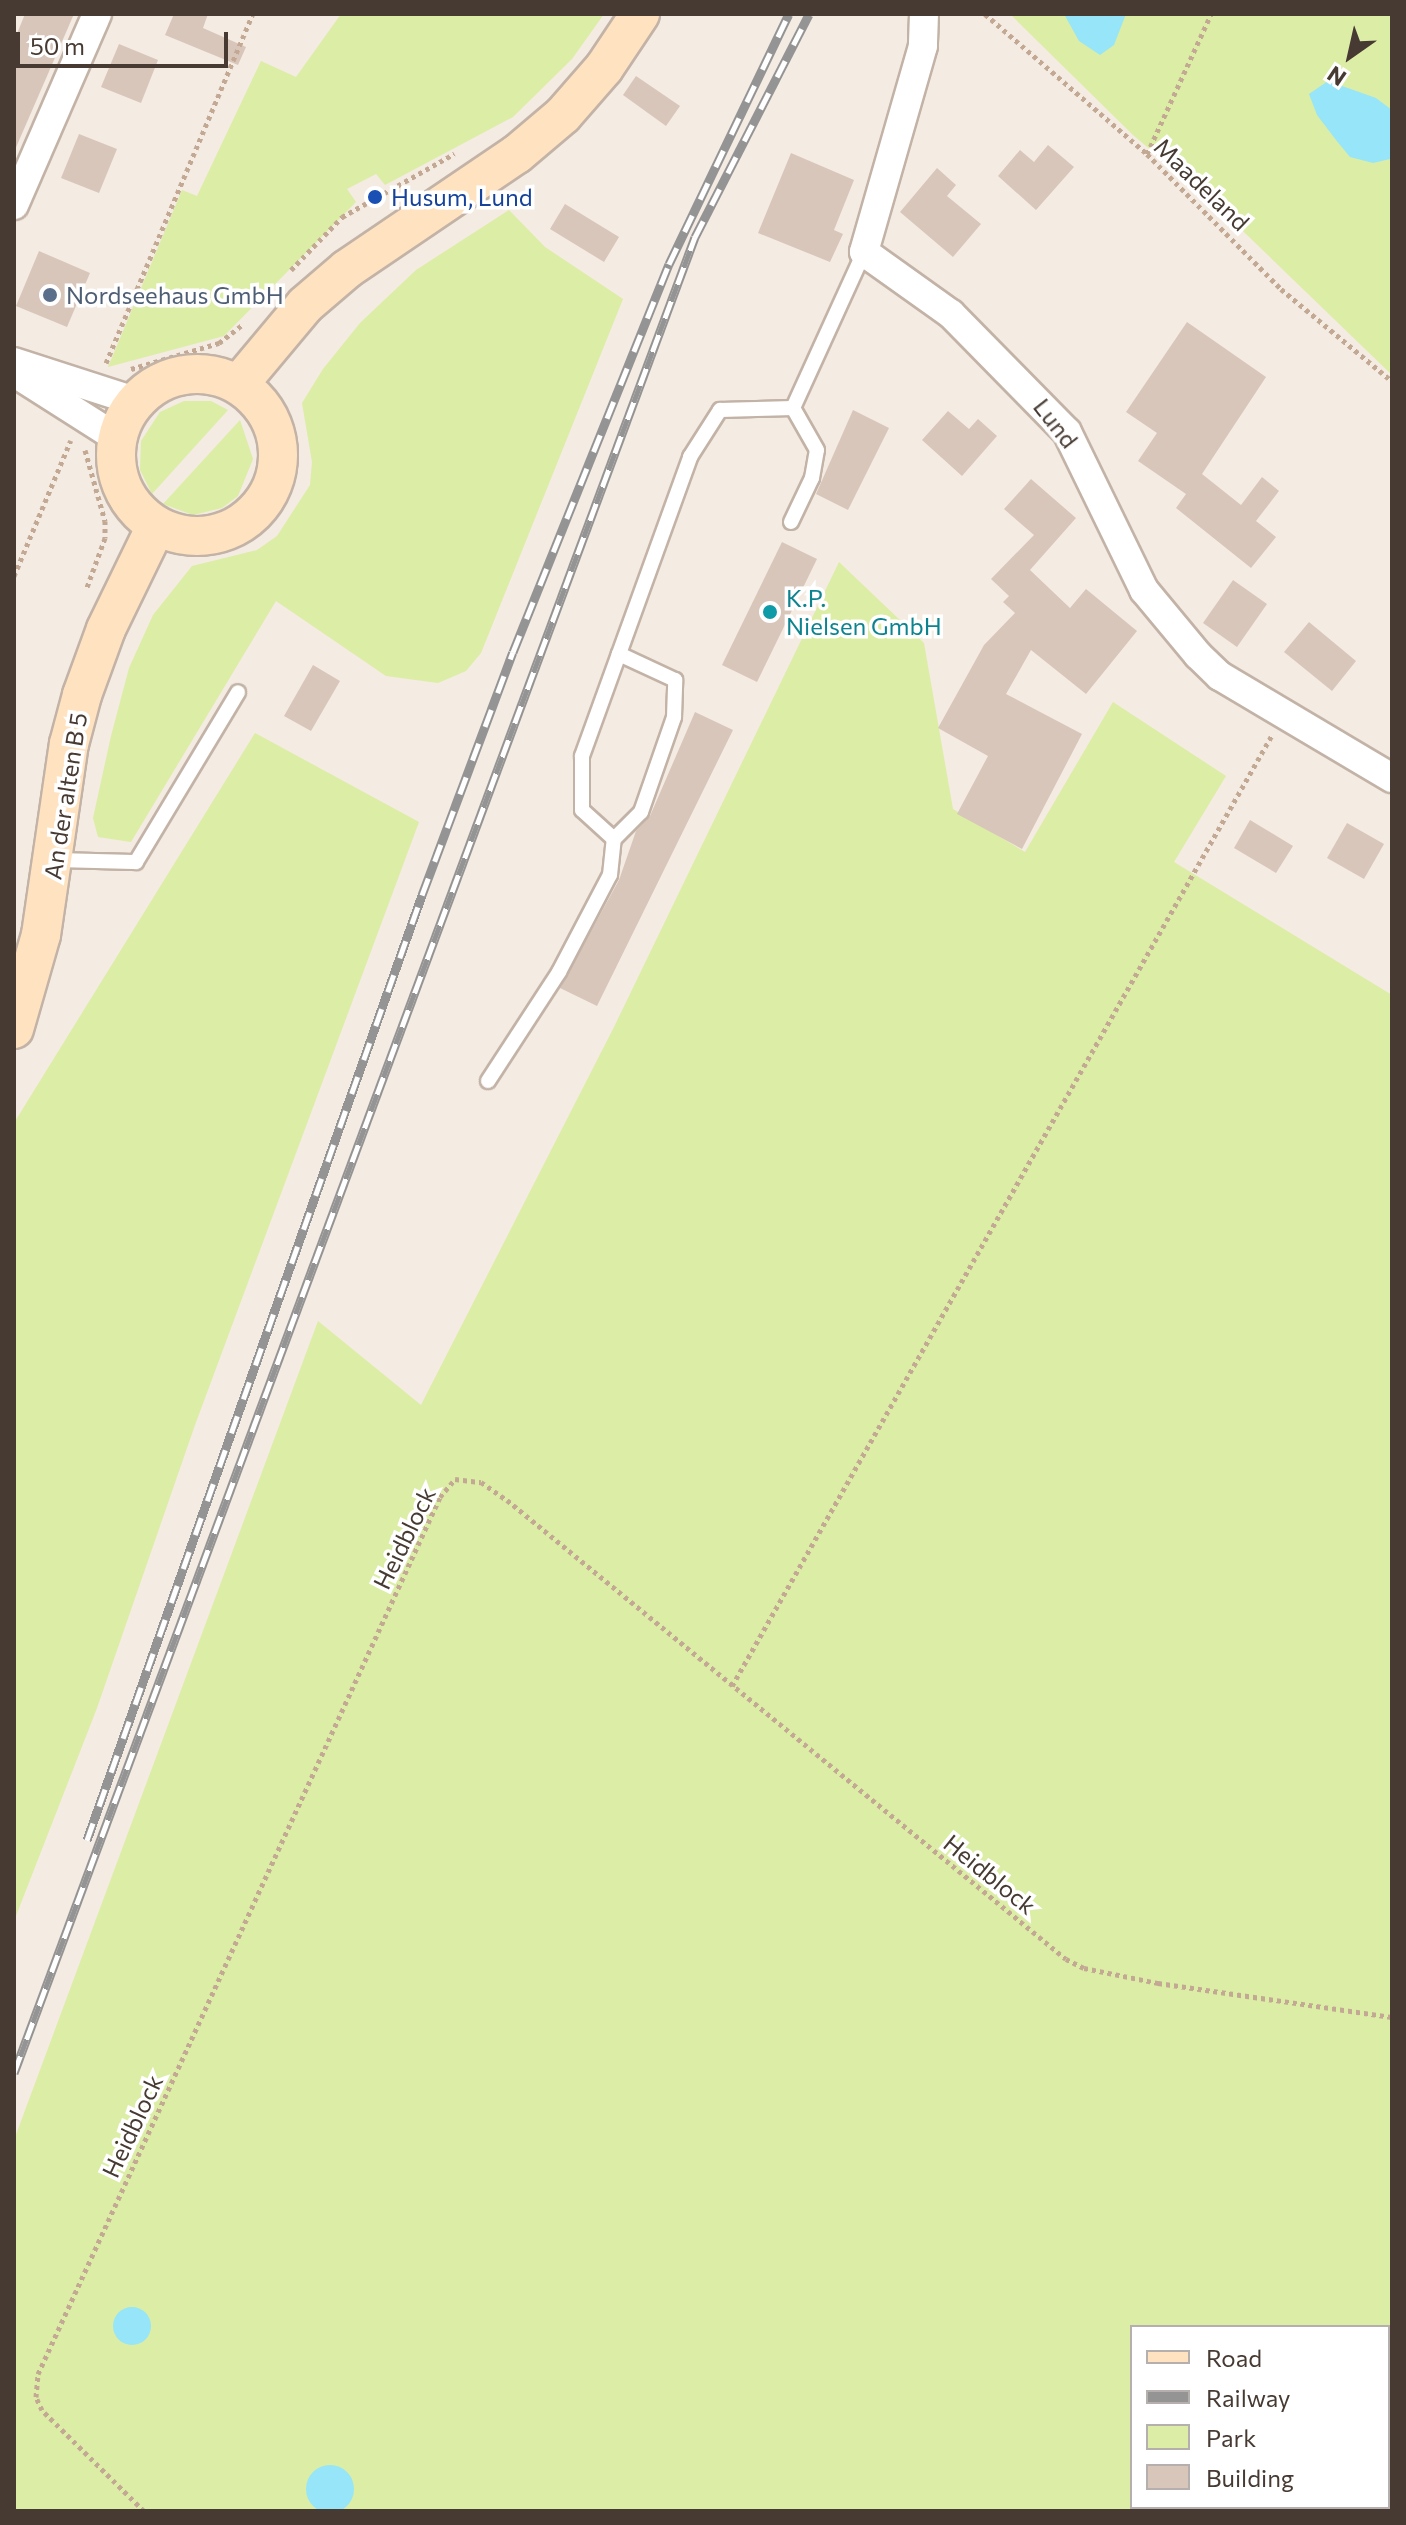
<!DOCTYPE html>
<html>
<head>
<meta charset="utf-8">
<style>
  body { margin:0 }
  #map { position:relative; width:1406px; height:2525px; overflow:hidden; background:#f4ebe2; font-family:Commissioner,sans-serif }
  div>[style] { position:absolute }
  .green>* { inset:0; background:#dceda6 }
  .water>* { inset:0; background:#96e5f9 }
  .round { border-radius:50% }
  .building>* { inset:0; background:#d9c6ba }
  .path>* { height:5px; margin-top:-2.5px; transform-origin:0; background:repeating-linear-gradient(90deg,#c3a994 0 4px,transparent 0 8px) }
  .roads { filter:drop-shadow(2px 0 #c3b3a7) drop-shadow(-2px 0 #c3b3a7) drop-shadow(0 2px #c3b3a7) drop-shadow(0 -2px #c3b3a7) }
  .lane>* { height:14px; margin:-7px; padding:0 7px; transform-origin:7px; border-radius:7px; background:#fff }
  .street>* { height:28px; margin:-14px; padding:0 14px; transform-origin:14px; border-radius:14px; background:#fff }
  .secondary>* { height:38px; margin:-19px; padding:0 19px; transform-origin:19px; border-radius:19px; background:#ffe3c1 }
  .secondary>.ring { margin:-19px; padding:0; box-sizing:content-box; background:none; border:38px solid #ffe3c1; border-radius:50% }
  .rail>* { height:9px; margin-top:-4.5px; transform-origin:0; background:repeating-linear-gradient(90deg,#fff 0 18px,#949494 0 36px); box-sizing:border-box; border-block:2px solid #949494 }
  .dots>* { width:22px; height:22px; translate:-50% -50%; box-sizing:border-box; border:4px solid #fff; border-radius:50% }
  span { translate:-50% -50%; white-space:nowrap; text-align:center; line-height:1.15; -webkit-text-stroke:7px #fff; paint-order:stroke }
  .street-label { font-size:24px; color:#463a32 }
  .transit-label { font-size:24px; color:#164399 }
  .left { translate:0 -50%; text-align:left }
  .service-label { font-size:24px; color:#4e5e75 }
  .culture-label { font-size:24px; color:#0d838f }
  .frame { position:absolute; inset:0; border:16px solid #463a32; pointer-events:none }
  .legend { position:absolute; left:1130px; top:2325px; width:260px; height:184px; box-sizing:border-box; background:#fff; border:2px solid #b5b0ad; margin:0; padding:10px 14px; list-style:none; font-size:24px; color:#463a32 }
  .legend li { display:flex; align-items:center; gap:16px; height:40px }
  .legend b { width:40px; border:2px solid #b5b0ad }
  .north { position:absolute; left:1310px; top:16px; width:80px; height:80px; -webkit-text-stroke:6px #fff; paint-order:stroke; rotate:214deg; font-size:22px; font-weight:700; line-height:32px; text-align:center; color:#463a32 }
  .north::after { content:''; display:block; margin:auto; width:28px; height:36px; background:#463a32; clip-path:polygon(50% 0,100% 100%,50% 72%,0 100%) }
  .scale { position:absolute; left:16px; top:32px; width:212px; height:36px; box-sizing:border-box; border:4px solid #463a32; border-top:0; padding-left:10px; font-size:24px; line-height:28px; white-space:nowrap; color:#463a32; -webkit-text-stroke:6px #fff; paint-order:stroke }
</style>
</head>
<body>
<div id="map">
  <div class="green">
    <div style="clip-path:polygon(341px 14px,604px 14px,572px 59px,513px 117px,385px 185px,376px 174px,347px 189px,356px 202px,224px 336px,108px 367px,182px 190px,197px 196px,261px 61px,296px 77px)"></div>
    <div style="clip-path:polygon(1010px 14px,1392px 14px,1392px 375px,1216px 205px,1133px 135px)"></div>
    <div style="clip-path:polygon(509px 210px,545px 247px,623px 299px,481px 653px,466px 671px,438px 683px,386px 676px,276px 601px,131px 842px,98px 837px,93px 818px,111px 736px,129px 668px,153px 615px,192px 566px,257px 550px,277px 536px,310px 485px,312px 462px,302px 403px,323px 369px,360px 323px,416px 270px)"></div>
    <div style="clip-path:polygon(184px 401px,211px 401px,228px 410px,152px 494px,140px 470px,141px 441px,160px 412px)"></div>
    <div style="clip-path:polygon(240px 420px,253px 459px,238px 496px,222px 508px,193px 515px,163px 504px)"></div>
    <div style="clip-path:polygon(839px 562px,924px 643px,953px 809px,1025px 852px,1113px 702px,1226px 776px,1174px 862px,1392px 995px,1392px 2381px,1388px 2388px,1388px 2327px,1132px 2327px,1132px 2507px,1318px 2507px,1316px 2511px,14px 2511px,14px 2140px,318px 1321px,421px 1405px,614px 1027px)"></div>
    <div style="clip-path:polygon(255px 733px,419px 822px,195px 1425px,97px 1708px,14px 1921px,14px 1123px)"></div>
  </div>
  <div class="water">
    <div style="clip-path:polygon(1064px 14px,1126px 14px,1114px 45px,1100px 55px,1079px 41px)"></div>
    <div style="clip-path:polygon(1328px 81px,1376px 98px,1392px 110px,1390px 159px,1373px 163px,1350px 157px,1336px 140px,1317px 115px,1309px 94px)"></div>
    <div class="round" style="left:113px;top:2307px;width:38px;height:38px"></div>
    <div class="round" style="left:306px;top:2465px;width:48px;height:48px"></div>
  </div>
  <div class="building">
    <div style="clip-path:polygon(25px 14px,74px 14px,14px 152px,14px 41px)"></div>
    <div style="clip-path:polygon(174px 14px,208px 14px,203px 28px,246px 47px,238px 65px,165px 35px)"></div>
    <div style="clip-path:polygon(119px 44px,158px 60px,141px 103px,101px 87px)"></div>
    <div style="clip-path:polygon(636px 76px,680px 106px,666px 126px,623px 95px)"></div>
    <div style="clip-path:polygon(79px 134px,117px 149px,99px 193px,61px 178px)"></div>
    <div style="clip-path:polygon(1048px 145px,1074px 167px,1036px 210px,998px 176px,1020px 150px,1034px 162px)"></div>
    <div style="clip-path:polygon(791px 153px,854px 180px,834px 230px,843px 234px,830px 262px,758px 233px)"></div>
    <div style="clip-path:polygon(937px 168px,956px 185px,947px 196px,981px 224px,953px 257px,900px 212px)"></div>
    <div style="clip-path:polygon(565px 204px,619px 237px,604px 262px,550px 229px)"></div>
    <div style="clip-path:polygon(39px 251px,90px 273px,67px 327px,16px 306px)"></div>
    <div style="clip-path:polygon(1187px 322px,1266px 377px,1202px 474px,1241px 505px,1262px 477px,1279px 491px,1256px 521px,1276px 537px,1251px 568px,1176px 508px,1186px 494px,1138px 461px,1157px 433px,1126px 412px)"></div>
    <div style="clip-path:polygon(853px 410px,889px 428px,848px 510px,816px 494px)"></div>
    <div style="clip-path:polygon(948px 411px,969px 429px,978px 419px,997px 436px,962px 476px,922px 440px)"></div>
    <div style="clip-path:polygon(1031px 479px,1076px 518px,1030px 570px,1070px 608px,1086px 589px,1137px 631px,1086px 694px,1031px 650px,1006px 694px,1082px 734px,1022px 849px,957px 814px,988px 756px,938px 728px,984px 645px,1015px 613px,1003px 602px,1009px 596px,991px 579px,1034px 535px,1004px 509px)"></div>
    <div style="clip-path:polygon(782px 542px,817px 559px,757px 682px,722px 665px)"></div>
    <div style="clip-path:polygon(1233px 580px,1267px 604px,1237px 647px,1203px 623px)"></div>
    <div style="clip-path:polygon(1309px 622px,1356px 661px,1332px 691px,1284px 652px)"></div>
    <div style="clip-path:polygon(313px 665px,340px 681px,311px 731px,284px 716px)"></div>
    <div style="clip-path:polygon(695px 712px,733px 730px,597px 1006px,560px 988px,619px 880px,636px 831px,650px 816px)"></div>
    <div style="clip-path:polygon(1250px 820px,1293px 846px,1276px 873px,1234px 848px)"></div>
    <div style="clip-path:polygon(1347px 823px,1384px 844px,1364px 879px,1327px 858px)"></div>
  </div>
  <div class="path">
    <div style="left:985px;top:14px;width:214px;rotate:40.8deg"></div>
    <div style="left:1147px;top:154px;width:190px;rotate:45.2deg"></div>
    <div style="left:1281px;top:289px;width:144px;rotate:39.7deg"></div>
    <div style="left:1147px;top:154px;width:154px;rotate:-65.4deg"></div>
    <div style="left:291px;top:270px;width:74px;rotate:-46.1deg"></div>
    <div style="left:342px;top:217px;width:129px;rotate:-29.4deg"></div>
    <div style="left:106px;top:363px;width:379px;rotate:-67.2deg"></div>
    <div style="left:131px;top:369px;width:92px;rotate:-16.5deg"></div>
    <div style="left:219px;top:343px;width:29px;rotate:-38deg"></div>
    <div style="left:85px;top:450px;width:74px;rotate:74.3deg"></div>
    <div style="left:105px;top:521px;width:17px;rotate:90deg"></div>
    <div style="left:105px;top:538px;width:55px;rotate:110.1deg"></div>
    <div style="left:14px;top:576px;width:147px;rotate:-67.3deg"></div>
    <div style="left:732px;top:1686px;width:1094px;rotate:-60.41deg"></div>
    <div style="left:144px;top:2511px;width:144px;rotate:-135.3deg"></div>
    <div style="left:42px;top:2410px;width:14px;rotate:-115deg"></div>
    <div style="left:36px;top:2397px;width:23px;rotate:-85deg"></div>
    <div style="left:38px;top:2374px;width:965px;rotate:-65.37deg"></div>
    <div style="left:440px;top:1497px;width:23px;rotate:-50deg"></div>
    <div style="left:455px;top:1479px;width:26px;rotate:7deg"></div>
    <div style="left:481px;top:1482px;width:32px;rotate:35deg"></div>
    <div style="left:507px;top:1500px;width:723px;rotate:39.39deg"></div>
    <div style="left:1066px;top:1959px;width:20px;rotate:27deg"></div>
    <div style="left:1084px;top:1968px;width:76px;rotate:11.5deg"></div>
    <div style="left:1158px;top:1983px;width:236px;rotate:8.3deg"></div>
  </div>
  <div class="roads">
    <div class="lane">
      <div style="left:791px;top:522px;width:49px;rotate:-64.5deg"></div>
      <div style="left:812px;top:478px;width:28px;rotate:-80deg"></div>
      <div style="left:817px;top:450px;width:48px;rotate:-119.7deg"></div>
      <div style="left:614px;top:839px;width:38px;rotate:-45deg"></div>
      <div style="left:641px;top:812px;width:101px;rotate:-70.8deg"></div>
      <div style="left:674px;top:717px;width:37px;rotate:-88deg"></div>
      <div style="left:675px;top:680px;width:62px;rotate:-155.1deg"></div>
      <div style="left:55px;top:860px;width:81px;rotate:1.4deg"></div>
      <div style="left:136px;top:862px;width:198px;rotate:-59deg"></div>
      <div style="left:488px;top:1081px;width:130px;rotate:-56.9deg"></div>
      <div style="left:559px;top:972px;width:110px;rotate:-62.3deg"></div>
      <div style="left:610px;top:875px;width:36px;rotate:-84deg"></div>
      <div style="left:614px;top:839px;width:43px;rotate:-137.8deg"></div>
      <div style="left:582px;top:810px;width:54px;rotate:-90deg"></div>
      <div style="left:582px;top:756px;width:318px;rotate:-70.1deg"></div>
      <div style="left:690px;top:457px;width:56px;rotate:-57.4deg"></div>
      <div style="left:720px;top:410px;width:73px;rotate:-1.6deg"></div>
      <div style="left:793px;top:408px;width:171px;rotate:-65.5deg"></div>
    </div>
    <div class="street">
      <div style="left:924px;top:14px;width:32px;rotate:92deg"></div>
      <div style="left:923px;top:46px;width:214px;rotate:106deg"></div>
      <div style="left:864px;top:252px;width:107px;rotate:35.5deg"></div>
      <div style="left:951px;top:314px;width:165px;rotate:45.5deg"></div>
      <div style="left:1067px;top:432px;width:176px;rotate:64deg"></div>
      <div style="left:1144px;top:590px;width:85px;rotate:50.3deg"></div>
      <div style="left:1198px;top:655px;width:30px;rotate:44deg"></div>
      <div style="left:1220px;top:676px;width:200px;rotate:30.7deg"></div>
      <div style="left:14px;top:205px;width:208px;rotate:-66.5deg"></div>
      <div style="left:14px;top:362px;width:127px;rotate:17.9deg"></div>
      <div style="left:21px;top:377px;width:114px;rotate:32.4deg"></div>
    </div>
    <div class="secondary">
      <div class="ring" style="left:116px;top:374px;width:124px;height:124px"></div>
      <div style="left:239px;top:384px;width:103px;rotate:-50.1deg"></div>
      <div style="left:305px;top:305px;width:55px;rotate:-40.6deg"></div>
      <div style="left:347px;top:269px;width:205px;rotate:-34.1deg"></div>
      <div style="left:517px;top:154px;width:60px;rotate:-40.3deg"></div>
      <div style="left:563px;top:115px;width:62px;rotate:-48.9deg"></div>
      <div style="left:604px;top:68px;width:65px;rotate:-56.3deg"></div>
      <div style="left:14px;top:1029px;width:98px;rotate:-74deg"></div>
      <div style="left:41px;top:935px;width:193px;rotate:-81.7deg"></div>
      <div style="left:69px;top:744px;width:51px;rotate:-75.1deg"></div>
      <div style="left:82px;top:695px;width:70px;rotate:-70deg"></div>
      <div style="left:106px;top:629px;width:114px;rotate:-64.1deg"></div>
    </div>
  </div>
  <div class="rail">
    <div style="left:87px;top:1840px;width:1003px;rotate:-70.48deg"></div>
    <div style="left:422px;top:895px;width:259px;rotate:-69.5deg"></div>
    <div style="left:513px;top:652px;width:418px;rotate:-68.1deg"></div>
    <div style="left:669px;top:264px;width:277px;rotate:-64.4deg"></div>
    <div style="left:14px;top:2073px;width:1958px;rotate:-69.65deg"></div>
    <div style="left:695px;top:237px;width:250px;rotate:-62.9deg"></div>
  </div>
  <div class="dots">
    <div style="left:375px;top:197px;background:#1a4fb4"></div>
    <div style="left:50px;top:295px;background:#5c6f8a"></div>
    <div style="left:770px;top:612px;background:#0f9aa8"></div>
  </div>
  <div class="street-label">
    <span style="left:1202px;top:184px;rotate:44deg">Maadeland</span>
    <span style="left:1056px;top:423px;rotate:52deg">Lund</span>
    <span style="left:65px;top:796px;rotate:-81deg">An der alten B 5</span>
    <span style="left:404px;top:1538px;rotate:-64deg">Heidblock</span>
    <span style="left:990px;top:1874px;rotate:39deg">Heidblock</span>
    <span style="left:132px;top:2126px;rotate:-65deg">Heidblock</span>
  </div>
  <div class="transit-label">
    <span class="left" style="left:391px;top:197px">Husum, Lund</span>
  </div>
  <div class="service-label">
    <span class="left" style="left:66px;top:295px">Nordseehaus GmbH</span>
  </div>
  <div class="culture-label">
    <span class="left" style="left:786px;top:612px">K.P.<br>Nielsen GmbH</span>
  </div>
  <div class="frame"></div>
  <ul class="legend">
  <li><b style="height:10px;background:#ffe3c1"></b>Road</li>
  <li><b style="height:10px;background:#949494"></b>Railway</li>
  <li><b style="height:22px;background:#dceda6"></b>Park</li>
  <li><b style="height:22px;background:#d9c6ba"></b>Building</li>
  </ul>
  <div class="north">N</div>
  <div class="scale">50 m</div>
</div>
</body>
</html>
